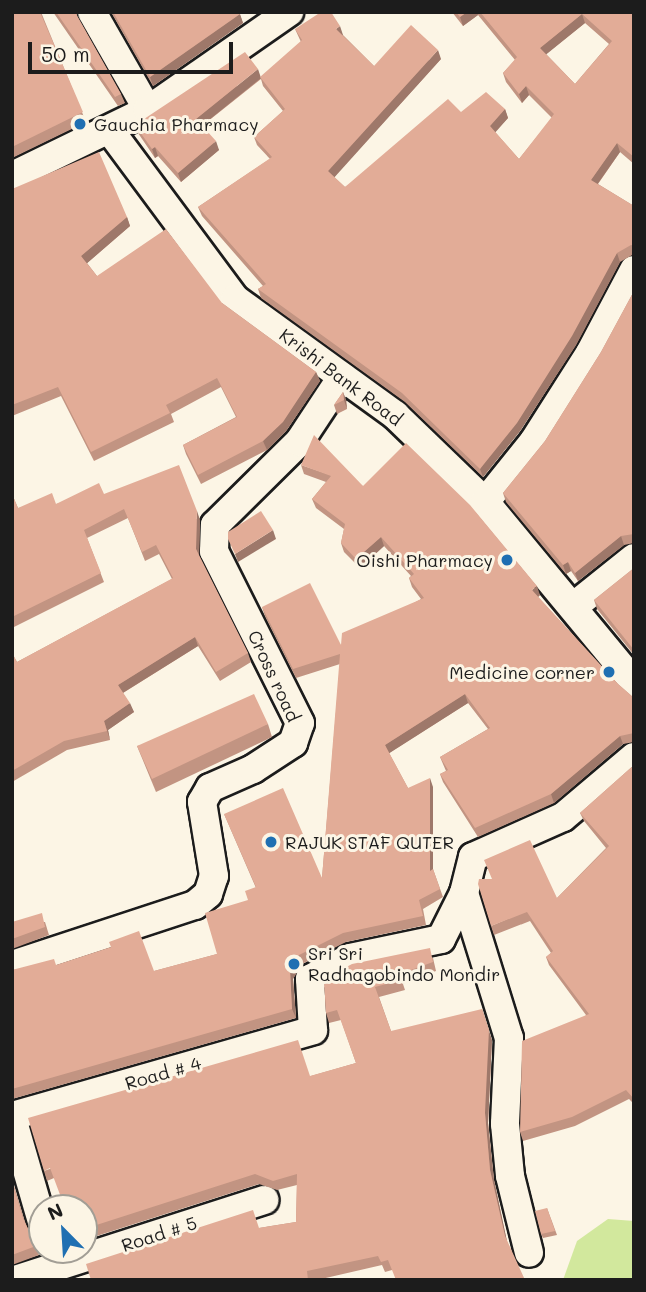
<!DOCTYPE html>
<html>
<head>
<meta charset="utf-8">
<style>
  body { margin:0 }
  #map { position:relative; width:646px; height:1292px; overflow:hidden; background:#fcf5e5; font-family:Mali,sans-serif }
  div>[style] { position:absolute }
  .green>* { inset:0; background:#d2e89d }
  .roads { filter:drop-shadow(2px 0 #1c1c1c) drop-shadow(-2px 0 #1c1c1c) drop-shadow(0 2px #1c1c1c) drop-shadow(0 -2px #1c1c1c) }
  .street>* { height:28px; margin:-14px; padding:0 14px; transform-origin:14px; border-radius:14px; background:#fcf5e5 }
  .wall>* { inset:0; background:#c29482 }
  .shaded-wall>* { inset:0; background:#9e786a }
  .building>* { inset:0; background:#e2ac97 }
  .dots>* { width:19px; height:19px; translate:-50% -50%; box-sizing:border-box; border:4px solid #fcf5e5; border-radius:50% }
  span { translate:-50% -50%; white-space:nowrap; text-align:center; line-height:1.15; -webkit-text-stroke:6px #fcf5e5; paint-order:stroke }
  .poi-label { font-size:18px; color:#1c1c1c }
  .left { translate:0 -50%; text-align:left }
  .right { translate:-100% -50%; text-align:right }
  .street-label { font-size:18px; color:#1c1c1c }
  .frame { position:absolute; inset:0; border:14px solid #1c1c1c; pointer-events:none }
  .north { position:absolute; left:28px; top:1194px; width:70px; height:70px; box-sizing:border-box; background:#fcf5e5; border:2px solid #a29e95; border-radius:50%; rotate:336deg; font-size:19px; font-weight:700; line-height:28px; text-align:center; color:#1c1c1c }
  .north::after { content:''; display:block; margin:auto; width:24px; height:32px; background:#1f6fb2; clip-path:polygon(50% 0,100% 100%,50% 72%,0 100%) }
  .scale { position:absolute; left:28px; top:42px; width:205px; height:32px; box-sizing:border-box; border:4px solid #1c1c1c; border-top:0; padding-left:9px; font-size:21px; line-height:24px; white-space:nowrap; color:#1c1c1c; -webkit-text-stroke:5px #fcf5e5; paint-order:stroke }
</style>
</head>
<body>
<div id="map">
  <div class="green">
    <div style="clip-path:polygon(608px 1219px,634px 1221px,634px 1280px,563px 1280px,577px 1241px)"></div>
  </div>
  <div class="roads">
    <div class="street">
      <div style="left:92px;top:12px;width:113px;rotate:60.3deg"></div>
      <div style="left:111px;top:132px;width:208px;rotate:53.4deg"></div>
      <div style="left:235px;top:299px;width:198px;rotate:35.9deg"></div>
      <div style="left:395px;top:415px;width:125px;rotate:44deg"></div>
      <div style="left:485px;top:502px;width:234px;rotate:50.4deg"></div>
      <div style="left:12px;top:176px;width:151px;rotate:-25.9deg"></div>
      <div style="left:148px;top:110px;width:172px;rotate:-34.8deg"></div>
      <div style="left:485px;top:502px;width:78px;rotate:-51.2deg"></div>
      <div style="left:534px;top:441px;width:104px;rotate:-57.5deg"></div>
      <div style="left:590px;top:353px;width:94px;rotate:-62.1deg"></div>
      <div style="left:573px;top:607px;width:78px;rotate:-38.8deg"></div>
      <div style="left:464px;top:893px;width:152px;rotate:72.8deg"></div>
      <div style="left:509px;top:1038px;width:86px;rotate:92.7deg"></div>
      <div style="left:505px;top:1124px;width:52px;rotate:84.5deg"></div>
      <div style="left:510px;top:1176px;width:79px;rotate:76.1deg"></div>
      <div style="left:12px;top:965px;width:193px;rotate:-18.2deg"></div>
      <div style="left:195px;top:905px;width:17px;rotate:-40deg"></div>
      <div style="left:208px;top:894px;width:19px;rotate:-72deg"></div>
      <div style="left:214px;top:876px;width:75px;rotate:-99.2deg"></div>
      <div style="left:202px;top:802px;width:16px;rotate:-60deg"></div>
      <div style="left:210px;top:788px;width:47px;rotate:-23.8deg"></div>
      <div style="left:253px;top:769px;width:48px;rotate:-33deg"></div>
      <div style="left:293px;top:743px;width:21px;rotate:-71deg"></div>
      <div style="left:300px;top:723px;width:192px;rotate:-116.6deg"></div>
      <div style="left:214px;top:551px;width:26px;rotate:-88deg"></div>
      <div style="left:215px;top:525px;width:118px;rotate:-44.7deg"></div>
      <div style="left:299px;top:442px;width:78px;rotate:-56.5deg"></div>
      <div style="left:12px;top:1116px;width:313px;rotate:-15.9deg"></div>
      <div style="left:313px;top:1030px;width:51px;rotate:-93.4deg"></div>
      <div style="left:310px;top:979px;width:45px;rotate:-27.7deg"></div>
      <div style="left:350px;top:958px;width:93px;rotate:-11.8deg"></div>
      <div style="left:441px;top:939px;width:51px;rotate:-63.4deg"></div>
      <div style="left:464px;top:893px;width:37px;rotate:-76deg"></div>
      <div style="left:473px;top:857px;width:98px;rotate:-24deg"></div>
      <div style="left:563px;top:817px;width:93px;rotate:-40.2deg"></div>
      <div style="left:12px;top:1118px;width:108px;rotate:73.9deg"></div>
      <div style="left:15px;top:1280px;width:262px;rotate:-17.8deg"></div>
    </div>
  </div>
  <div class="wall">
    <div style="clip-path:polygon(12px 12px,41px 12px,86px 122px,12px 158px)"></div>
    <div style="clip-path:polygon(53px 12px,77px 12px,77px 16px,121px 94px,125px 103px,118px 106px)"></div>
    <div style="clip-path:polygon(111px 12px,239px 12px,243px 23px,153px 86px)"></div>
    <div style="clip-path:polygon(evenodd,452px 12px,634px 12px,634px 164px,620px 152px,598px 184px,634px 206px,634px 254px,620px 262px,576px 345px,520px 431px,483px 477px,405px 402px,261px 298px,258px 289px,263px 286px,202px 216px,198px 207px,270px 159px,257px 145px,254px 137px,283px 111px,263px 86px,261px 79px,202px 126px,219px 150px,181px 182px,158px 156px,155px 158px,138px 133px,135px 125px,261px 77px,301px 42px,295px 29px,343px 35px,374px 66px,441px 59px,334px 177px,345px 187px,461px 112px,505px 109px,508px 118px,495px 132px,519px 159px,552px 118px,529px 95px,522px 103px,506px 82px,503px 73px,515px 60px,478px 15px,463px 26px,452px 12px,585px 23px,609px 44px,575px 84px,546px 54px,585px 23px)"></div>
    <div style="clip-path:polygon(12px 189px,127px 217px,130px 226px,87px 263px,97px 276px,222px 303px,316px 372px,320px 381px,286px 431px,267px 450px,201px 484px,186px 454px,183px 445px,236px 417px,221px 387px,171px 414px,174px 422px,94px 461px,61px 396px,12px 416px)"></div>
    <div style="clip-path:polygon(634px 291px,634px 543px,624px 545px,578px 581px,571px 571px,566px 574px,506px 502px,503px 493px,545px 441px,601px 352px)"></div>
    <div style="clip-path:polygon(343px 392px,346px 400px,347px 409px,337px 414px,334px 405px)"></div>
    <div style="clip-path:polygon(301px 465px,363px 486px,540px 595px,538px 597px,618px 684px,634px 698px,634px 742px,623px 744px,554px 803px,478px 837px,443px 782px,440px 774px,446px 771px,440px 757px,488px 729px,468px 703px,389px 753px,408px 788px,433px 787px,433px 869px,443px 897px,423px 909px,426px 925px,346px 942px,302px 964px,293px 979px,296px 1018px,12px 1099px,12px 970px,56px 965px,154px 971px,217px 954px,256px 888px,224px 814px,322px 878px,340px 664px,296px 678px,265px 616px,262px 607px,341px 645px,421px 599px,412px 587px,409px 578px,411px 576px,384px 546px,360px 568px,344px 552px,341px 543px,344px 529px,316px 508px,312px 499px,326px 482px,304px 474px)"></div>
    <div style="clip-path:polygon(12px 494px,18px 508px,56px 504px,104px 494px,200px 520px,199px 556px,248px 653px,251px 662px,220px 681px,198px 646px,123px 693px,134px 712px,108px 730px,110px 740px,67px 750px,12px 782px,12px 653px,17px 662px,172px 579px,159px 554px,145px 561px,128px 518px,87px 538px,104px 582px,12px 628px)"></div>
    <div style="clip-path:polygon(634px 568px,634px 655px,597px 609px,594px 600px)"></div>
    <div style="clip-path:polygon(268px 724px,272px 737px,156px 792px,137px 746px)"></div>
    <div style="clip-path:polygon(634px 765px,634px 1104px,629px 1099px,575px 1126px,523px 1141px,520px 1132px,586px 1015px,549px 965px,546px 957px,551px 953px,530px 921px,494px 935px,491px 926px,557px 898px,606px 848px,584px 821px,580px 813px)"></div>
    <div style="clip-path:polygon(12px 922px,45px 922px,49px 935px,12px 949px)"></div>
    <div style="clip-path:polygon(433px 958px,436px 971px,403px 984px,405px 990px,379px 997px,391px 1031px,492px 1040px,488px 1123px,494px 1180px,507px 1242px,392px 1270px,385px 1272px,382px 1265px,317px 1280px,91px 1280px,259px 1228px,296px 1222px,297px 1185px,277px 1190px,259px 1184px,84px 1240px,84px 1208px,54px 1178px,47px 1181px,44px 1171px,311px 1076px,356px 1063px,341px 1020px,329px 1023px,326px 1013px,324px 979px)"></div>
    <div style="clip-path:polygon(12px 1179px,25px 1222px,39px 1255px,12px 1265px)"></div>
    <div style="clip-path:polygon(547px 1208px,557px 1235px,543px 1238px,541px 1234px)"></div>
  </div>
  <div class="shaded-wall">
    <div style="clip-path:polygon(467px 12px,477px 12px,478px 15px,463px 26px,460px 17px)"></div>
    <div style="clip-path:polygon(240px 14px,243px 23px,153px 86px,150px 77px)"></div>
    <div style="clip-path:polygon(582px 14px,585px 23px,543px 57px,540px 48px)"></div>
    <div style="clip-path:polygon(340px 26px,343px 35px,339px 37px,336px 29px)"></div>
    <div style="clip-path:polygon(438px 50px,441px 59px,332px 180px,328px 171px)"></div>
    <div style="clip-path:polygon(258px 69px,261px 78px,199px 128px,196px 119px)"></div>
    <div style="clip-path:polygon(526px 86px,529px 95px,522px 103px,519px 94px)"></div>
    <div style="clip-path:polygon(505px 109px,508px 118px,493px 135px,490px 126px)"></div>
    <div style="clip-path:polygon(216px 141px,219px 150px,181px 182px,178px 173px)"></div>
    <div style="clip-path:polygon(617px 143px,620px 152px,594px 189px,591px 180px)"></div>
    <div style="clip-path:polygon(155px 147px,158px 156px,155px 158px,152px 149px)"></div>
    <div style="clip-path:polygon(127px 217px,130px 226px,85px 265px,81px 256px)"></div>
    <div style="clip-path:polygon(617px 253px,620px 262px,576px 345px,520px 431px,483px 477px,480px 469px)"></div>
    <div style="clip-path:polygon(316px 372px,320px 381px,286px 431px,267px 450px,263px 441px)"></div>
    <div style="clip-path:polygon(343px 392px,346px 400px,347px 409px,344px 400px)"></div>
    <div style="clip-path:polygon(197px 511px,200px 520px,199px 558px,196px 549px)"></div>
    <div style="clip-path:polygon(273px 530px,276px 539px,238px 562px,235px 554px)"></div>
    <div style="clip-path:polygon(621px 536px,624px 545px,578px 581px,575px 573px)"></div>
    <div style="clip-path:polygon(381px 537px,384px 546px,360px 568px,356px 559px)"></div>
    <div style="clip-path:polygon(568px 562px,571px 571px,566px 574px,563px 565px)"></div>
    <div style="clip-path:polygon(537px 586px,540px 595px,536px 599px,532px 590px)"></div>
    <div style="clip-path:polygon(195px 637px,198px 646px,121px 694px,118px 685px)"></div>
    <div style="clip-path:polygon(465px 694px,468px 703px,388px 754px,385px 745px)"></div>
    <div style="clip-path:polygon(130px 703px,134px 712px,108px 730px,110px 740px,104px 721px)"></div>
    <div style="clip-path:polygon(620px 736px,623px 744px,554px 803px,551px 794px)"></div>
    <div style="clip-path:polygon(430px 778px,433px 787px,433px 879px,430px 871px)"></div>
    <div style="clip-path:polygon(299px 955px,302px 964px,293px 979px,296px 1018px,292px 1009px,290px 970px)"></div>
    <div style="clip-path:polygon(482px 1009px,492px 1040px,488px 1123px,494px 1180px,508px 1246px,505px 1236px,490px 1170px,485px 1113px)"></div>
  </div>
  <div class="building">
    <div style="clip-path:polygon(12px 12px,40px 12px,83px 112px,12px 147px)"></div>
    <div style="clip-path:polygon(56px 12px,75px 12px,121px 94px,115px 97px)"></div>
    <div style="clip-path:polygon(113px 12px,239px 12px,240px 14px,150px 77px)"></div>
    <div style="clip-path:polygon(evenodd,321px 12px,331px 12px,340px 26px,336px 29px,374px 66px,411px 25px,438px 50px,328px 171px,345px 187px,448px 99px,461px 112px,486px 92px,505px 109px,490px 126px,519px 159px,554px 114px,526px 86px,519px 94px,503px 73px,517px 57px,480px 12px,634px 12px,634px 157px,617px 143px,591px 180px,634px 206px,634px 246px,631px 245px,617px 253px,572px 336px,517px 423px,480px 469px,402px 393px,258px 289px,266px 284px,198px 207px,272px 157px,254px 137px,285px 109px,260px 77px,302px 40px,295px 29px,321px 12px,582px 14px,612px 41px,575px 84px,540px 48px,582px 14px)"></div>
    <div style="clip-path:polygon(456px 12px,467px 12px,460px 17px)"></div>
    <div style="clip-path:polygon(245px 52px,258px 69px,196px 119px,216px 141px,178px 173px,155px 147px,152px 149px,135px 125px)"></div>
    <div style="clip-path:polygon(99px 152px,127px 217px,81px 256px,97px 276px,166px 229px,222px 303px,316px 372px,283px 422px,263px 441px,198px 475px,183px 445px,237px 417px,217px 378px,166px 405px,170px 413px,91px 452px,58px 387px,12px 405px,12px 189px)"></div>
    <div style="clip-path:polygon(634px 291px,634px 534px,621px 536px,575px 573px,568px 562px,563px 565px,503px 493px,545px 441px,601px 352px)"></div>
    <div style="clip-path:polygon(343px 392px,344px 400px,334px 405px)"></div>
    <div style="clip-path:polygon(314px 435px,363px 486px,406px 443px,470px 505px,537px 586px,532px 590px,618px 684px,634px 698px,634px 733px,620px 736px,551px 794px,475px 828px,440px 774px,448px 770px,440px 757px,490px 728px,465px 694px,385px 745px,408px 788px,430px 778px,430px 871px,433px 869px,440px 889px,419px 900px,423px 916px,343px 933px,299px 955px,290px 970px,292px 1009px,12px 1089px,12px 970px,54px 959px,56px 965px,111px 947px,109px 942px,139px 931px,154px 971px,217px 954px,205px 913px,248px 900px,245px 891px,256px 887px,224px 814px,283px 788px,322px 878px,340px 654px,293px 669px,262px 607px,310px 583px,341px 645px,342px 633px,424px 598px,409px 578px,414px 574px,381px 537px,356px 559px,341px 543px,345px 524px,312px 499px,331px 476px,301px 465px)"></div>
    <div style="clip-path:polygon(179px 465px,197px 511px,196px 549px,248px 653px,216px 672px,195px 637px,118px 685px,130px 703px,104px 721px,107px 731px,64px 741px,12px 771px,12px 653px,17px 662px,173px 578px,156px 545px,142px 552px,124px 509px,84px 530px,101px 573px,12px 617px,12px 494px,18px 508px,52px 493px,56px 504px,99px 483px,104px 494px)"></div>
    <div style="clip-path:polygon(261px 511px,273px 530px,235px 554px,228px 539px,228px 532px)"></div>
    <div style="clip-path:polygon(634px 568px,634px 650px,594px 600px)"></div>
    <div style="clip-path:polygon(254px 694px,268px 724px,152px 779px,137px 746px)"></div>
    <div style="clip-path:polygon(634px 765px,634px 1099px,626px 1090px,572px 1117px,520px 1132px,522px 1041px,589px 1014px,546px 957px,553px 951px,527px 912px,491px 926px,478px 884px,479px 879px,492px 879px,484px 860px,530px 840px,557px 898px,609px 846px,580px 813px)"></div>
    <div style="clip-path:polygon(42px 913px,45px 927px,12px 939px,12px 922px)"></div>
    <div style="clip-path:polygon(430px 948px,433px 962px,400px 974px,401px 980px,375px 987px,391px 1031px,482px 1009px,489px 1030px,485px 1113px,490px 1170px,505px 1236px,525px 1280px,396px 1280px,388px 1260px,381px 1262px,378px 1256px,307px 1271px,308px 1280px,91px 1280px,86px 1264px,253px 1210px,259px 1228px,296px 1222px,297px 1174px,273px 1181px,255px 1174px,84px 1229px,84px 1208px,65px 1208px,50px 1168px,44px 1171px,28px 1118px,298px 1040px,310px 1076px,356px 1063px,337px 1010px,326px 1013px,324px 979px,352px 964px)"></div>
    <div style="clip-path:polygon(12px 1181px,23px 1218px,36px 1246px,12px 1255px)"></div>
    <div style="clip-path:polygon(547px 1208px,555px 1231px,541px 1234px,535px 1211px)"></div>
  </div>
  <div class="dots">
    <div style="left:80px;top:124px;background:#1f6fb2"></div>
    <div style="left:507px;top:560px;background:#1f6fb2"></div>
    <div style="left:609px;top:672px;background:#1f6fb2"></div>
    <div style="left:271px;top:842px;background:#1f6fb2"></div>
    <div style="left:294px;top:964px;background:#1f6fb2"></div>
  </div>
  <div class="poi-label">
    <span class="left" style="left:94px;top:124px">Gauchia Pharmacy</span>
    <span class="right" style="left:493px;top:560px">Oishi Pharmacy</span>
    <span class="right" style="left:595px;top:672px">Medicine corner</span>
    <span class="left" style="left:285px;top:842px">RAJUK STAF QUTER</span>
    <span class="left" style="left:308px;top:964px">Sri Sri<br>Radhagobindo Mondir</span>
  </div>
  <div class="street-label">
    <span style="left:341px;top:377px;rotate:37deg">Krishi Bank Road</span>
    <span style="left:274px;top:676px;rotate:65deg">Cross road</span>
    <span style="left:163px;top:1073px;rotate:-16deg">Road # 4</span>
    <span style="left:159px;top:1234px;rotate:-18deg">Road # 5</span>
  </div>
  <div class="frame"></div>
  <div class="north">N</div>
  <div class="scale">50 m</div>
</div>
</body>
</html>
